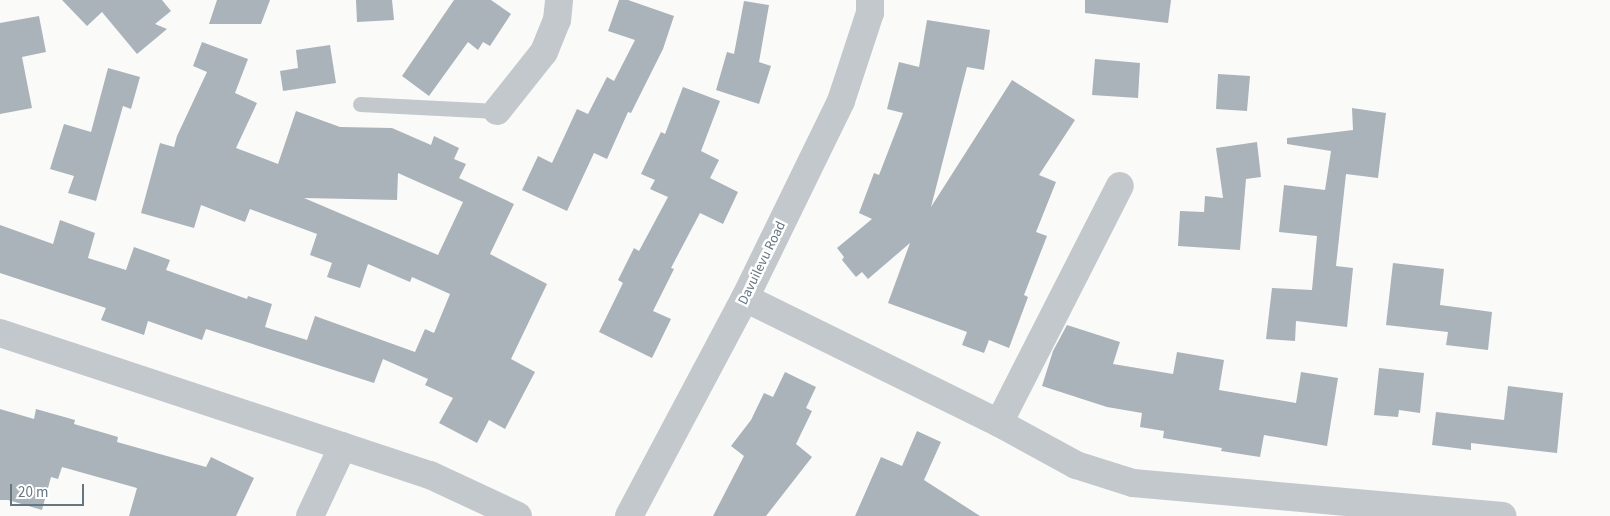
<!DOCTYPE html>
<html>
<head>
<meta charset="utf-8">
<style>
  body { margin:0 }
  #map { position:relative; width:1610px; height:516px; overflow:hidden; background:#fafaf8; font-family:"Source Sans 3",sans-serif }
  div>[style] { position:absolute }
  .building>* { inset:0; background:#aab3b9 }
  .service>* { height:15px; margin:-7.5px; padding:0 7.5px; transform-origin:7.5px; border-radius:7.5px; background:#c3c8cc }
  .minor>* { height:28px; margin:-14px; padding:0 14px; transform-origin:14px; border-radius:14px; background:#c3c8cc }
  .tertiary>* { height:28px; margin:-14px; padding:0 14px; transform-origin:14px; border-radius:14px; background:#c3c8cc }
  span { translate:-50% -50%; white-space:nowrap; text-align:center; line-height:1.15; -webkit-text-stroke:5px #fff; paint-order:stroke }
  .street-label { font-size:14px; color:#657683 }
  .scale { position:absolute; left:10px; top:484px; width:74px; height:22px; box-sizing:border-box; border:2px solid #657683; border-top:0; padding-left:6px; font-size:15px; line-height:18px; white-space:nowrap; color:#657683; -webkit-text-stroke:4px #fff; paint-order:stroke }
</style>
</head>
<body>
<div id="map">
  <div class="building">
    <div style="clip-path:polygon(62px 0,162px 0,171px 11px,155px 24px,167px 29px,137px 54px,102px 12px,87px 26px)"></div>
    <div style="clip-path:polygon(217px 0,270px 0,261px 24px,209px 24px)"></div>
    <div style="clip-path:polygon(356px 0,392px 0,394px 20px,357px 22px)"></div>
    <div style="clip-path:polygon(454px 0,491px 0,511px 14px,490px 46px,483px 42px,478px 50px,468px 42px,429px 96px,402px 76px)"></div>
    <div style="clip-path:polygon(619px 0,628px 0,674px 16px,663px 49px,631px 113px,628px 112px,607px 159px,594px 153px,567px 211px,522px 190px,538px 156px,552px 163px,577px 109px,588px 114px,607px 77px,614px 81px,635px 40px,608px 31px)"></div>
    <div style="clip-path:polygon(1085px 0,1171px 0,1168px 23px,1085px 13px)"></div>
    <div style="clip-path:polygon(744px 1px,769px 5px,759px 62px,771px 66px,759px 104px,716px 90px,727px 52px,734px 54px)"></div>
    <div style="clip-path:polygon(39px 16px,46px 52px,22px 57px,32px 108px,0 114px,0 23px)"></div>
    <div style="clip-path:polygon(927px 20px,990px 30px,984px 70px,967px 67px,931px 207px,1012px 80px,1075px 120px,1039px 175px,1056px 182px,1036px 232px,1047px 236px,1024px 295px,1028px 297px,1009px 348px,989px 340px,984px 353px,962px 345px,967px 332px,888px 303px,910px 243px,868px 279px,862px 272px,856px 277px,842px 260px,844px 257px,837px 248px,872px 219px,859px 213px,874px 173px,879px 175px,903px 113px,887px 109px,899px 62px,919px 67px)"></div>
    <div style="clip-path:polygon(evenodd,202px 42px,248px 59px,235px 93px,257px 103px,236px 148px,278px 164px,296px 111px,340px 127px,392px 128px,431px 145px,434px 136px,459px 148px,454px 159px,466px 164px,459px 178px,514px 204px,490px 254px,547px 284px,511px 359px,535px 372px,505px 429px,489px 420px,477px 443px,439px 423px,453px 398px,425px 385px,428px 379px,383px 359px,374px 383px,206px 329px,202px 340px,148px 321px,144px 335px,101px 320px,106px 308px,0 273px,0 225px,53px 244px,60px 220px,95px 233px,88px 258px,126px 270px,134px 247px,170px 260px,166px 270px,247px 299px,248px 296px,272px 304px,265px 327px,307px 340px,315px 316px,415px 352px,425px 329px,434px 333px,450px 294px,412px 277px,410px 282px,368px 264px,360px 288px,327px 277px,332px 263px,310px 255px,317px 234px,250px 209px,245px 222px,201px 205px,194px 228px,141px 213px,160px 143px,174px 147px,177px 136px,207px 72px,193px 66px,202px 42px,398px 173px,463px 202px,438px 255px,304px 198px,397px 200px,398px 173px)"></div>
    <div style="clip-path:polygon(330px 45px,336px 83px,283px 91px,280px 71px,298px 68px,296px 50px)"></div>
    <div style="clip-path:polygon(1095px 59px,1140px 63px,1138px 98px,1092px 95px)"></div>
    <div style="clip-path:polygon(108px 68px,140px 77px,131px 109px,123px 106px,96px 201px,68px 193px,74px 176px,50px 169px,64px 124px,91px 132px)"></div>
    <div style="clip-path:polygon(1218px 74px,1250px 76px,1247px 111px,1216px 109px)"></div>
    <div style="clip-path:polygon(683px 87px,720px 101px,701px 151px,719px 160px,710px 178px,738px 192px,723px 224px,700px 213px,671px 268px,674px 269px,653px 311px,671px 319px,652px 358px,599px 332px,623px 283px,618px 280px,634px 248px,639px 251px,668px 197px,650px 189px,655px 180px,641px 174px,661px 132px,665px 134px)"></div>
    <div style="clip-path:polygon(1352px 108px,1386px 113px,1378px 178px,1346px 174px,1336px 266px,1353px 268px,1347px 327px,1296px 321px,1295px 341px,1266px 339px,1272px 288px,1312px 290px,1317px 236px,1279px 232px,1284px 185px,1325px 190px,1331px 151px,1287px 144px,1287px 138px,1353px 130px)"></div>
    <div style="clip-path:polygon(1257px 142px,1261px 177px,1246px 179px,1240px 250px,1178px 246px,1180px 211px,1204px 212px,1205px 196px,1223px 198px,1216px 148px)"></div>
    <div style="clip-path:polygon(1393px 263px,1444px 269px,1440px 305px,1492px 312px,1488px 350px,1446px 345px,1448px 332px,1386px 325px)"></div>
    <div style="clip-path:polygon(1067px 325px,1120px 342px,1113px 364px,1173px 374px,1177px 352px,1224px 360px,1219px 390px,1296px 403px,1301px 372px,1338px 378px,1327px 446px,1264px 435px,1260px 457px,1221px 451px,1222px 448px,1163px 438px,1164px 431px,1140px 427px,1142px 413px,1107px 407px,1042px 386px,1053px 351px)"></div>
    <div style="clip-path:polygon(1379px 368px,1424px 373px,1420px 413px,1399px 410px,1398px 417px,1374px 415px)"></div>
    <div style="clip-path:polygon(785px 372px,816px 387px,806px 408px,812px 411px,796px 444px,812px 457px,766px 516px,713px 516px,744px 456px,731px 446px,751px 420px,764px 393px,773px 397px)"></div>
    <div style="clip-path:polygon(1508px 386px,1563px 393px,1557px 453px,1471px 443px,1471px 450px,1432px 445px,1436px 412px,1504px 420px)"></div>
    <div style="clip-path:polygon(0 409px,34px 419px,36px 409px,75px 420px,74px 424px,118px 437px,117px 442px,206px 467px,211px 457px,254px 478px,236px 516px,129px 516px,137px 488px,62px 467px,58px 479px,51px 477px,42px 510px,8px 500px,0 500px)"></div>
    <div style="clip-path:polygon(917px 431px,941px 442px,924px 480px,980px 516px,855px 516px,881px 457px,902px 466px)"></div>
  </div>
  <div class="service">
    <div style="left:360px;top:104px;width:137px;rotate:2.9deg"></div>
  </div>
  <div class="minor">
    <div style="left:497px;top:111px;width:75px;rotate:-51.5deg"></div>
    <div style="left:544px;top:52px;width:35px;rotate:-68deg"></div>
    <div style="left:557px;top:20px;width:20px;rotate:-84deg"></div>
    <div style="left:745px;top:298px;width:283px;rotate:26.2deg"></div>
    <div style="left:999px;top:423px;width:88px;rotate:28.6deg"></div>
    <div style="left:1076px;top:465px;width:60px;rotate:17.5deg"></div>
    <div style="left:1133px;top:483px;width:371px;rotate:5.1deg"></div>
    <div style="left:0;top:333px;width:453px;rotate:18.3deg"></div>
    <div style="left:430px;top:475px;width:97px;rotate:25deg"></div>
    <div style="left:999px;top:423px;width:266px;rotate:-63deg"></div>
    <div style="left:310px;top:516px;width:77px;rotate:-64.8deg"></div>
  </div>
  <div class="tertiary">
    <div style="left:629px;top:516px;width:247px;rotate:-62deg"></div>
    <div style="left:745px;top:298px;width:219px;rotate:-64deg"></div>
    <div style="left:841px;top:101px;width:93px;rotate:-71.8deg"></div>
    <div style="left:870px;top:13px;width:13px;rotate:-90deg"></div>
  </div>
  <div class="street-label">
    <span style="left:762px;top:263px;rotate:-64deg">Davuilevu Road</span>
  </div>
  <div class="scale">20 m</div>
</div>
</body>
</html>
